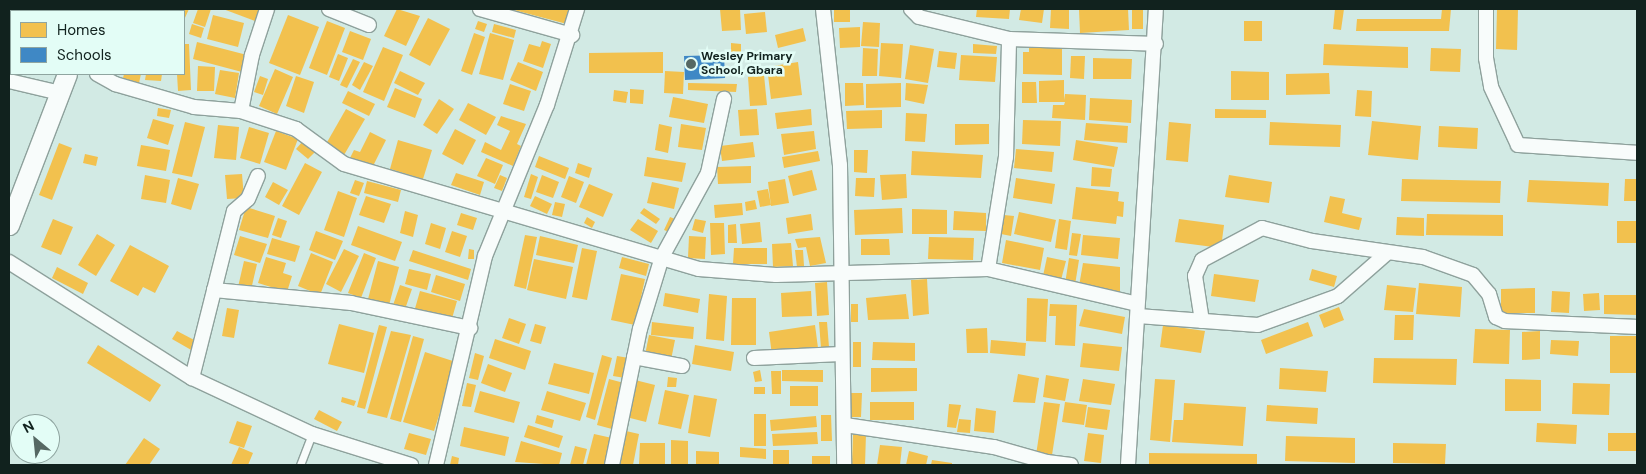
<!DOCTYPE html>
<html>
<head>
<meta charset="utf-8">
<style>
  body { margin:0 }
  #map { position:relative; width:1646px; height:474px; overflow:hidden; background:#d2eae4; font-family:"DM Sans",sans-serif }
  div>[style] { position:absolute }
  .homes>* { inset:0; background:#f2c14e }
  .schools>* { inset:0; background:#3f88c5 }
  .roads { filter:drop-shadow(1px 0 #8ea19c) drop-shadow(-1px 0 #8ea19c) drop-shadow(0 1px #8ea19c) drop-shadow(0 -1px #8ea19c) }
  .lane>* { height:7px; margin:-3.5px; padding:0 3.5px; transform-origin:3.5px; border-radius:3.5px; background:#f8fcfb }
  .street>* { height:14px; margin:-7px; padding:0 7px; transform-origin:7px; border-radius:7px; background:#f8fcfb }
  .secondary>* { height:19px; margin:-9.5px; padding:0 9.5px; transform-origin:9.5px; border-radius:9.5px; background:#f8fcfb }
  .dots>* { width:14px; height:14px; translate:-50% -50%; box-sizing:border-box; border:2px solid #e3fdf6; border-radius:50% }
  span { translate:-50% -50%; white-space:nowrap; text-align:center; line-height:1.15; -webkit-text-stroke:5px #e3fdf6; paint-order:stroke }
  .poi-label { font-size:12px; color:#11221e; font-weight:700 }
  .left { translate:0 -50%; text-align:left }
  .frame { position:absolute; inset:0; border:10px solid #11221e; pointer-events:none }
  .legend { position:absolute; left:10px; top:10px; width:175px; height:65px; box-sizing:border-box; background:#e3fdf6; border:1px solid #8fa5a0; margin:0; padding:6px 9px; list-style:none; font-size:15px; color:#11221e }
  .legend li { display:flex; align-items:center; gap:10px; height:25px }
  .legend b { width:25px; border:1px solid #8fa5a0 }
  .north { position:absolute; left:10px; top:414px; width:50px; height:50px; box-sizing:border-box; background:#e3fdf6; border:1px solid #8fa5a0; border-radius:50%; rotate:332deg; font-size:14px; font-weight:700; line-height:20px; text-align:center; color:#11221e }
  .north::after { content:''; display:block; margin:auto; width:18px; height:22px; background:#556863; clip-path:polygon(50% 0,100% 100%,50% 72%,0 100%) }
</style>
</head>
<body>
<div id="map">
  <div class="homes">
    <div style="clip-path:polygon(110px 9px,138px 9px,137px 11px)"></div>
    <div style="clip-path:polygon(144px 9px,189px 9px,184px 20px,184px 11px)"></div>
    <div style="clip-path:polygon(198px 9px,211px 9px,205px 27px,193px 23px)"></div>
    <div style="clip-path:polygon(223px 9px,260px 9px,255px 21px)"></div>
    <div style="clip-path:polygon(397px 9px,420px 16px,406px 46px,384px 36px)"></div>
    <div style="clip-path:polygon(510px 9px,570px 9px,567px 24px)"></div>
    <div style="clip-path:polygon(720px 9px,740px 9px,741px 30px,722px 31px)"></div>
    <div style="clip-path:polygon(834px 9px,850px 9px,850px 22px,834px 22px)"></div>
    <div style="clip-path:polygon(977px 9px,1010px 9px,1009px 19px,976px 17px)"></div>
    <div style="clip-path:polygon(1021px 9px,1044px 9px,1042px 23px,1019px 20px)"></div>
    <div style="clip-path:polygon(1051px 9px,1069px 9px,1069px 29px,1050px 28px)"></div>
    <div style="clip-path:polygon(1079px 9px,1128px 9px,1129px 30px,1080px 33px)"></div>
    <div style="clip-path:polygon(1335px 9px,1344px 9px,1341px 30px,1333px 29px)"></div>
    <div style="clip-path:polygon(1442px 9px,1451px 9px,1449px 31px,1356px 31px,1357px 19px,1441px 19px)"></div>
    <div style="clip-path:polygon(1497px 9px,1518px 9px,1517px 50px,1496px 49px)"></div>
    <div style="clip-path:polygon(1132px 10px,1143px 10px,1143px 29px,1132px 29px)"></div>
    <div style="clip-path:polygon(765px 12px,767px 32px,746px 34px,744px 14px)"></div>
    <div style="clip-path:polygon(213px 15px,244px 23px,238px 47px,207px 39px)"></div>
    <div style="clip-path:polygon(288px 15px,319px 27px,300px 75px,269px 63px)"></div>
    <div style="clip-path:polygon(428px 18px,450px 29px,430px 66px,409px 55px)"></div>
    <div style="clip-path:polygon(327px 21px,345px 28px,327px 75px,309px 68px)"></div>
    <div style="clip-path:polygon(478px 21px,487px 24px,484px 32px,475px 29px)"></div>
    <div style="clip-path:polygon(1244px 21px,1262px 21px,1262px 41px,1244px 41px)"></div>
    <div style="clip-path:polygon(863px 22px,880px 23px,879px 47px,861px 46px)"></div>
    <div style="clip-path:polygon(192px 24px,204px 28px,201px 38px,189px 34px)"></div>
    <div style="clip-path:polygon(494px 24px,516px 30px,514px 38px,492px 32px)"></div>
    <div style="clip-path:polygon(860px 27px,860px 47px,840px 48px,839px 28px)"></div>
    <div style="clip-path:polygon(803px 28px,806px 41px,778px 48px,775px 35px)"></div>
    <div style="clip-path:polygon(350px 31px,371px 39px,363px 60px,342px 52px)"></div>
    <div style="clip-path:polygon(474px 33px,485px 37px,472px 75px,461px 71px)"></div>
    <div style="clip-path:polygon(490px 33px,514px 40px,503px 80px,479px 74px)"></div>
    <div style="clip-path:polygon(542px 41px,551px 44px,543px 68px,523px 61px,529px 44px,540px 47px)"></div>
    <div style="clip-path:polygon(197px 42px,247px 55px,242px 72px,193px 59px)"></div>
    <div style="clip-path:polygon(731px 43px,741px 44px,741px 59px,731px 58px)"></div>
    <div style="clip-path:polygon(881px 43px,903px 44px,901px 78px,879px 76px)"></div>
    <div style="clip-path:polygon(184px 44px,189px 44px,191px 90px,178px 91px,177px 74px,184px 74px)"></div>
    <div style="clip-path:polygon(973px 44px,997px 46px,996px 54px,973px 53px)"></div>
    <div style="clip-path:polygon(1324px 44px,1408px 47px,1408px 68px,1323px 65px)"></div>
    <div style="clip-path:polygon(910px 45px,934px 49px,928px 83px,905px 79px)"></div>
    <div style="clip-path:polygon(383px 47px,403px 55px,384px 101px,363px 92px)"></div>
    <div style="clip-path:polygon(863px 48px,878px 49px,877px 76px,862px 76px)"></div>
    <div style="clip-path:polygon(1029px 48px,1062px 48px,1062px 75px,1023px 74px,1023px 52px,1029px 52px)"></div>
    <div style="clip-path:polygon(1431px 48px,1461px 49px,1460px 72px,1430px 71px)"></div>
    <div style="clip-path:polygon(9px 50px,11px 50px,11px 71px,9px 71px)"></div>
    <div style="clip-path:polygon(939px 51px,957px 53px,955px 69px,937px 67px)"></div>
    <div style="clip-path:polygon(663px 52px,663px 73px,589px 73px,589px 53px)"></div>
    <div style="clip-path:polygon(338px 54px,348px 58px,339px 81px,329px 77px)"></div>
    <div style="clip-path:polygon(961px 55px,997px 57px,995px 82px,959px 80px)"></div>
    <div style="clip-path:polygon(1071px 56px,1085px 56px,1084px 79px,1070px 78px)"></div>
    <div style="clip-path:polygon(1093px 58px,1132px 59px,1131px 79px,1093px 79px)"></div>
    <div style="clip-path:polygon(353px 59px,360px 62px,347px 88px,340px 85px)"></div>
    <div style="clip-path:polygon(364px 62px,373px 66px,360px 90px,352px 85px)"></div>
    <div style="clip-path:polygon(518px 62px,543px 72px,536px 91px,510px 80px)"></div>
    <div style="clip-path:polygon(798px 62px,802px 95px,771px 99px,767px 67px)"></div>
    <div style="clip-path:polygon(198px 66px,215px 67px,214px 91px,197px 91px)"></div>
    <div style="clip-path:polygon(275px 69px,293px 77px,277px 114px,259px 106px)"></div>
    <div style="clip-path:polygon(220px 70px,239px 73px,235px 98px,215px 94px)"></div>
    <div style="clip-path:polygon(400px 71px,425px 83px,418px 95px,394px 83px)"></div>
    <div style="clip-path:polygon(665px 71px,684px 72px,683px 94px,664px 93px)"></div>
    <div style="clip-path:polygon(1231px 71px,1269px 72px,1269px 100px,1231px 100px)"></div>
    <div style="clip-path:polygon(1329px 73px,1330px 94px,1286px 95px,1286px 74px)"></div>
    <div style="clip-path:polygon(124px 74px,141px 74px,139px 83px,123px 78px)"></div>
    <div style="clip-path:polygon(146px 74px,162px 74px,161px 81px,145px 80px)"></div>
    <div style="clip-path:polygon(764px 75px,767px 105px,750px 106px,748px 77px)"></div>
    <div style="clip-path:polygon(260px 76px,268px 79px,263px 95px,254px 92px)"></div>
    <div style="clip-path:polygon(296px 76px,314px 82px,304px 113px,286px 106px)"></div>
    <div style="clip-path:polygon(1064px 80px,1064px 100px,1065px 94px,1086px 95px,1085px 120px,1052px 118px,1053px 105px,1064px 105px,1065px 102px,1039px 102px,1039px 81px)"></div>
    <div style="clip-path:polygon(1022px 82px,1036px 82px,1037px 103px,1022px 103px)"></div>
    <div style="clip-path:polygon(688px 83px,737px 84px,736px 92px,688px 90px)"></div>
    <div style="clip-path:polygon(845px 83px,863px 83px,864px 105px,845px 106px)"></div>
    <div style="clip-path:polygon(901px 83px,901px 107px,866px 108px,866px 84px)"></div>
    <div style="clip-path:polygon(906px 83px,928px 85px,924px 104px,905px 100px)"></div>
    <div style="clip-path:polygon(510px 84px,531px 91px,524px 111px,503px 104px)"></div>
    <div style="clip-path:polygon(395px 88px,422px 99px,415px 118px,387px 107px)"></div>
    <div style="clip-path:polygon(630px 89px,644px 90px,643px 104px,630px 103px)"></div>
    <div style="clip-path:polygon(614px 90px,628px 92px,626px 103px,613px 101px)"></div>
    <div style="clip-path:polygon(1357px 90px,1372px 91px,1371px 117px,1355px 116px)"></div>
    <div style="clip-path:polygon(348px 91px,375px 104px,369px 116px,342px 103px)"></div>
    <div style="clip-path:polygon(673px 97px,708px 104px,704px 123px,669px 117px)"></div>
    <div style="clip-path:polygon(1090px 98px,1132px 100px,1131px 123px,1089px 120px)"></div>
    <div style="clip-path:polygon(439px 99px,454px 109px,437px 134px,423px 125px)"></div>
    <div style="clip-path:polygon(468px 103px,496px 117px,486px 135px,459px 120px)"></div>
    <div style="clip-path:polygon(158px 108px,171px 110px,169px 118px,157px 116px)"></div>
    <div style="clip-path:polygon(346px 109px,365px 119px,344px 155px,326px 144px)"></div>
    <div style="clip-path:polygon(757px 109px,759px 135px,740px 136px,738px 110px)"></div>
    <div style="clip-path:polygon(811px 109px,812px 125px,777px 129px,775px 113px)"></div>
    <div style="clip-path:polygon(1215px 109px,1266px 110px,1266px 118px,1215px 118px)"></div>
    <div style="clip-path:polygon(882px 110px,882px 128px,847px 129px,846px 111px)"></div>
    <div style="clip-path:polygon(906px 113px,927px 114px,925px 142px,905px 141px)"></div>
    <div style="clip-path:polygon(501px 116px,526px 124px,517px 144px,521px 146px,513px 166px,481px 152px,485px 142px,501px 150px,510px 131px,497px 125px)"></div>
    <div style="clip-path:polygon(153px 119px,174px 125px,168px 145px,147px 138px)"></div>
    <div style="clip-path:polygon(1023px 120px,1061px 121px,1060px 146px,1022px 144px)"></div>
    <div style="clip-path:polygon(1372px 121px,1421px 126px,1418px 160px,1368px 155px)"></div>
    <div style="clip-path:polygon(185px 122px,205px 127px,192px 177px,172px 173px)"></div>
    <div style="clip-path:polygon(1169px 122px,1191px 124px,1188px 162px,1166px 160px)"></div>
    <div style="clip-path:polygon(1270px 122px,1341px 125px,1340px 147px,1269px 145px)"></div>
    <div style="clip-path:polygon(1086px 123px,1128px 126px,1127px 143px,1084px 140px)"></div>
    <div style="clip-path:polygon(659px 124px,672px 127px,668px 153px,655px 150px)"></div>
    <div style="clip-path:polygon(681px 124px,706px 128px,702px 150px,678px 147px)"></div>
    <div style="clip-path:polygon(955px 124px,989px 124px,989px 144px,955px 145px)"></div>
    <div style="clip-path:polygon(218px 125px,239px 127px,236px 160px,214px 158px)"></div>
    <div style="clip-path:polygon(1439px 126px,1478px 128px,1477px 149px,1438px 147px)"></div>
    <div style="clip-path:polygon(249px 127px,269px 133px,260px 164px,240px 158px)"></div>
    <div style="clip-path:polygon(455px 129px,476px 140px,463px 165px,442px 154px)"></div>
    <div style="clip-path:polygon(276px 131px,298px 139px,286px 170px,264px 162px)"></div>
    <div style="clip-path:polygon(814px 131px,816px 149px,784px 155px,781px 134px)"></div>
    <div style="clip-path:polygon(370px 132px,386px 140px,373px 166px,350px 158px,354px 150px,360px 152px)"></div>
    <div style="clip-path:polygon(398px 140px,432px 150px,423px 179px,390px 169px)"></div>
    <div style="clip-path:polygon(1076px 140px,1118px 147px,1114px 167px,1073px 160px)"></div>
    <div style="clip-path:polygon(303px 141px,315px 152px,308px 159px,296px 149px)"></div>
    <div style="clip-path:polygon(753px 142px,755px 157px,722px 161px,720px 146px)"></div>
    <div style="clip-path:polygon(59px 143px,72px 148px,52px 200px,39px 195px)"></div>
    <div style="clip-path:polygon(141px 145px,170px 150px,166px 171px,137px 166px)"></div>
    <div style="clip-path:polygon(1016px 149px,1054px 152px,1052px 172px,1014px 168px)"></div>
    <div style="clip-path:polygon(854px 150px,868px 150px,867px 173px,854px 172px)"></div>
    <div style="clip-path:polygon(818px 151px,820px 161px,784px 168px,782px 157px)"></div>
    <div style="clip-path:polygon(912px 151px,983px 155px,981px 178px,911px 175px)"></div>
    <div style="clip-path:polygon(85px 154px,98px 157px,96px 166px,83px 163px)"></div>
    <div style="clip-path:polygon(539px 156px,569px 168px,565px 179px,535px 167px)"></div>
    <div style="clip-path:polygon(647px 157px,686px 163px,682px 182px,644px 176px)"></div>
    <div style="clip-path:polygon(486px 158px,503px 165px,495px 184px,477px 176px)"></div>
    <div style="clip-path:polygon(305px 163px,322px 172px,299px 215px,282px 206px)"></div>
    <div style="clip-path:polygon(578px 163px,592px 168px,589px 178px,575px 173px)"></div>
    <div style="clip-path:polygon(751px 166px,751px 183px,718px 184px,717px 167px)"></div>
    <div style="clip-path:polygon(1092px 167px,1112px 169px,1110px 187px,1091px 186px)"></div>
    <div style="clip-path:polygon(812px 170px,817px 190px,793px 196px,788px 176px)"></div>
    <div style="clip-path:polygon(456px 173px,484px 182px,480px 195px,451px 185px)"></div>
    <div style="clip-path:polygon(242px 174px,244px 198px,227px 199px,225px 175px)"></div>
    <div style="clip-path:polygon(531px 174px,538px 177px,531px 199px,524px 197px)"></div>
    <div style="clip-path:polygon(906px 174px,907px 198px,882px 200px,880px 175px)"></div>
    <div style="clip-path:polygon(145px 175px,170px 180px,166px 203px,141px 199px)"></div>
    <div style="clip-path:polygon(500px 175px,507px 178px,502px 191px,494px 188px)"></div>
    <div style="clip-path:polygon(542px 175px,559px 182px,553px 198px,536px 192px)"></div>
    <div style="clip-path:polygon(1229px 175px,1272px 182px,1269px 203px,1225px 197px)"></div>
    <div style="clip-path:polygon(569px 176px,584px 182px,576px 203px,561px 197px)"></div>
    <div style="clip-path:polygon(178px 178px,199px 184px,191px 210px,171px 204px)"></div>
    <div style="clip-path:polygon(856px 178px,875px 178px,874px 197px,855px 196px)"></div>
    <div style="clip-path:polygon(1016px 178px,1055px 184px,1052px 204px,1013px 198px)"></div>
    <div style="clip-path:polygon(785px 179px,789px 203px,771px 206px,768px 182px)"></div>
    <div style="clip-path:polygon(1402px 179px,1501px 181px,1500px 203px,1401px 201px)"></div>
    <div style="clip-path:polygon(1625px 179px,1637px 179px,1637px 201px,1624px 201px)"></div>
    <div style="clip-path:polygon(355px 180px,364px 183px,359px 196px,350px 193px)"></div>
    <div style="clip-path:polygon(1529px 180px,1609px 183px,1608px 206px,1527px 202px)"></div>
    <div style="clip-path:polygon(367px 181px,401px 190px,398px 202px,364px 193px)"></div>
    <div style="clip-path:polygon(273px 182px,288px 190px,279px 205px,265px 197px)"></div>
    <div style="clip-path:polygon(652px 182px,679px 188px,674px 209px,647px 203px)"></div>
    <div style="clip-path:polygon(589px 184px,613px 194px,603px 217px,579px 207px)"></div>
    <div style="clip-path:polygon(1076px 187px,1119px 192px,1118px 201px,1124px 202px,1123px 217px,1117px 216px,1116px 224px,1072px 219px)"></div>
    <div style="clip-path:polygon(768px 189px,771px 205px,760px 207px,757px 191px)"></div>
    <div style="clip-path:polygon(338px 191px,357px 198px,344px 237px,324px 230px)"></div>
    <div style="clip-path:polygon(366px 196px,391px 204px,384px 223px,359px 215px)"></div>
    <div style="clip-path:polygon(535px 196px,552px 204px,547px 214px,530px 206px)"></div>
    <div style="clip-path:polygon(1330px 196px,1345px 199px,1342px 213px,1362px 218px,1359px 230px,1324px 222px)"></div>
    <div style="clip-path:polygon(755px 200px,757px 209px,746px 211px,745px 202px)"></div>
    <div style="clip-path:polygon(555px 202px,565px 204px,562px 217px,552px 215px)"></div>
    <div style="clip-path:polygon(742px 203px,743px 215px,715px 218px,714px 205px)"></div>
    <div style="clip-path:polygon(246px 207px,275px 216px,268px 238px,239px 230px)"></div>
    <div style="clip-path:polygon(644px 208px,660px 219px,656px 224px,640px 213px)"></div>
    <div style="clip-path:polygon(902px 208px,903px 233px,855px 235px,854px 210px)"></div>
    <div style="clip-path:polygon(912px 209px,947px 210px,947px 234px,912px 234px)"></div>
    <div style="clip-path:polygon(405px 211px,418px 215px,413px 237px,400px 233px)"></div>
    <div style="clip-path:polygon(954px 211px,986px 213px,986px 231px,953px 230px)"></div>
    <div style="clip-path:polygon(1019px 212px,1056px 220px,1051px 242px,1014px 234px)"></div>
    <div style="clip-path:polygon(461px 213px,477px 218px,473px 230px,457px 225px)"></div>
    <div style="clip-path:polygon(811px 214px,813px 230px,788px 234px,786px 218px)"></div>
    <div style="clip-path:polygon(1427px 214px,1503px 215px,1503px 236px,1426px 235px)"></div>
    <div style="clip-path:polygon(1004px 215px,1014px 216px,1011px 236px,1001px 234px)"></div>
    <div style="clip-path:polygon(587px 217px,595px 222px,592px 228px,584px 223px)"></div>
    <div style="clip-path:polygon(670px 217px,675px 219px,669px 232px,664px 230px)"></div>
    <div style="clip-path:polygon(1397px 217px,1424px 218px,1424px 236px,1396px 235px)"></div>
    <div style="clip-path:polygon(278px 218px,287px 221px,281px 238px,272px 235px)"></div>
    <div style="clip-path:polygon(53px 219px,73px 227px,61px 255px,41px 247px)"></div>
    <div style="clip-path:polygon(638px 219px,658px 231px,651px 243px,630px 230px)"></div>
    <div style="clip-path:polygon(695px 219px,706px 221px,703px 233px,692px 230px)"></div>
    <div style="clip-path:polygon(1059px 219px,1071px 221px,1067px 250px,1055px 248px)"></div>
    <div style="clip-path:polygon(1179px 219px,1224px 225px,1221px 248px,1175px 242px)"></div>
    <div style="clip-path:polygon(1617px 221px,1637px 221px,1637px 243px,1617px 243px)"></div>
    <div style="clip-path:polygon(760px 222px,762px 242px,742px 244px,740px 224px)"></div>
    <div style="clip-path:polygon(431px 223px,446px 228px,440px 249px,425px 244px)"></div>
    <div style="clip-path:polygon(710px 223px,724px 223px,725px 254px,711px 255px)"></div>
    <div style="clip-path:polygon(736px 224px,737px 243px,728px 243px,728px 225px)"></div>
    <div style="clip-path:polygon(358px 226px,402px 242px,395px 261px,351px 245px)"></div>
    <div style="clip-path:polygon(316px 231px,343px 241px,335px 260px,309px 250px)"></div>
    <div style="clip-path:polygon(452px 231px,467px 236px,460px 257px,445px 252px)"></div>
    <div style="clip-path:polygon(1072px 233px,1081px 234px,1077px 256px,1069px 255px)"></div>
    <div style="clip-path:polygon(97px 234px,115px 245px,96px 276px,78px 265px)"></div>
    <div style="clip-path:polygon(525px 235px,537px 237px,526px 289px,514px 286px)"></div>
    <div style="clip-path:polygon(1083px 235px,1120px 238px,1118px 259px,1081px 255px)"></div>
    <div style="clip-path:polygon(240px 236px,267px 244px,260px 263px,234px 255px)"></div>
    <div style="clip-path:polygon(540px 236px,578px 245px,574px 263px,536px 255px)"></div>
    <div style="clip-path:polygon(689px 236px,706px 237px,705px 259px,688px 258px)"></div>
    <div style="clip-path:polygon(820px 237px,826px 263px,810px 266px,806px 247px,798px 248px,795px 239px)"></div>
    <div style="clip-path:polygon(929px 237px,974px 238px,973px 260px,928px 259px)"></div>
    <div style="clip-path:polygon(272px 238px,300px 246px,295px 262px,267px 254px)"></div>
    <div style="clip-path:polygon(861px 239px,889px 239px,890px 255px,861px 255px)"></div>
    <div style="clip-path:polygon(1006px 240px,1044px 248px,1040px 270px,1002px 263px)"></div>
    <div style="clip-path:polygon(791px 243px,793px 266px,773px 267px,772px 244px)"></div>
    <div style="clip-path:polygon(130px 245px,169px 266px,155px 293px,143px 287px,138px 296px,110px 281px)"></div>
    <div style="clip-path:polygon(582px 248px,597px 251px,587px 300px,572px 297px)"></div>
    <div style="clip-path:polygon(734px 248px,767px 248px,767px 264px,733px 264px)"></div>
    <div style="clip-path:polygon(344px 249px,359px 256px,341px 292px,326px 284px)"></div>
    <div style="clip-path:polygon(469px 249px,474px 250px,474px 259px,468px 259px)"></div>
    <div style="clip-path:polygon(413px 250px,471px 269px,468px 280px,409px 261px)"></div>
    <div style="clip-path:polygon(795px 250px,803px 250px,804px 266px,797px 267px)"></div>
    <div style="clip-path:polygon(311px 253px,333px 262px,320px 295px,298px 286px)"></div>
    <div style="clip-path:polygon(364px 253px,376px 258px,361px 298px,348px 293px)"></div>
    <div style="clip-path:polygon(266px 257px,286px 263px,283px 273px,292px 276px,287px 292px,258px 283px)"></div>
    <div style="clip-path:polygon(622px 257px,649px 264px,646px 276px,619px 268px)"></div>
    <div style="clip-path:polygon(1047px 257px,1066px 261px,1061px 280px,1043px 276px)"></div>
    <div style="clip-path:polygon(1069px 258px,1079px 260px,1075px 285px,1065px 284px)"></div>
    <div style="clip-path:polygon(534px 259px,573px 267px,566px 299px,527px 290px)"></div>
    <div style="clip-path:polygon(244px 261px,257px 264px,251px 290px,238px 287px)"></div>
    <div style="clip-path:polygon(378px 261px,399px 267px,388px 309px,367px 303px)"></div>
    <div style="clip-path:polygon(1083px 263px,1120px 267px,1120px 292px,1079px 286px)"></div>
    <div style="clip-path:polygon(57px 267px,88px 283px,83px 294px,52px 278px)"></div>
    <div style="clip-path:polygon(409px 269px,431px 274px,427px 290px,405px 284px)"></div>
    <div style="clip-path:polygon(1312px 269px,1337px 276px,1334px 287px,1309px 280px)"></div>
    <div style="clip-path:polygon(621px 274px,645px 279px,635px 325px,611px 320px)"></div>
    <div style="clip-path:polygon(1214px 274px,1259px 280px,1255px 302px,1211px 296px)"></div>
    <div style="clip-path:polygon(436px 275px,465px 284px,460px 301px,431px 292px)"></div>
    <div style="clip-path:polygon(927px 279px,929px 314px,913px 316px,911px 280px)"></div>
    <div style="clip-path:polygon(827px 282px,829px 315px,817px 316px,815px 283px)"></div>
    <div style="clip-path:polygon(1419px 283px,1462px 287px,1460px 317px,1416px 314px)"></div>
    <div style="clip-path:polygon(400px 285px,412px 289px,404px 312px,392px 308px)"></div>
    <div style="clip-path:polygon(1387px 285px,1416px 288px,1413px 312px,1384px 310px)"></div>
    <div style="clip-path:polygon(1535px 288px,1535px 313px,1501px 313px,1501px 289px)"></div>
    <div style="clip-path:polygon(420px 291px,457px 301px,451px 322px,414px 312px)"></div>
    <div style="clip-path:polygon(811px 291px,812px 316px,782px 317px,781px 293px)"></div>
    <div style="clip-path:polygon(1552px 291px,1570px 292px,1569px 313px,1551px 312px)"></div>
    <div style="clip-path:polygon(665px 293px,700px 299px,698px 313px,663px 306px)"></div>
    <div style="clip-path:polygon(1599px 293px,1600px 310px,1584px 311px,1583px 294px)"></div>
    <div style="clip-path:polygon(709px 294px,727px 296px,724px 341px,706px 339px)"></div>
    <div style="clip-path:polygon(906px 294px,909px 319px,868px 320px,866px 298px)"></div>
    <div style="clip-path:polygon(1604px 295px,1637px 295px,1637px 315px,1604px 314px)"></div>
    <div style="clip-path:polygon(732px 298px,756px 298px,756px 345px,731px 345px)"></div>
    <div style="clip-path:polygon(1027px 298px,1048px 299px,1046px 342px,1026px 341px)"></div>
    <div style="clip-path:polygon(851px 304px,858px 304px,858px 322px,851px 322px)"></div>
    <div style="clip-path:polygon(1050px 304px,1077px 305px,1075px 346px,1055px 345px,1056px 316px,1049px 316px)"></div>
    <div style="clip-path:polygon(1339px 307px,1344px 320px,1324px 328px,1319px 315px)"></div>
    <div style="clip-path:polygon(227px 308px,239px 310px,234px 338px,222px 336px)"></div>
    <div style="clip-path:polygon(1084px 309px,1125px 317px,1122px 334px,1079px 326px)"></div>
    <div style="clip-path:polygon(1395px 315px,1414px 315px,1413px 340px,1394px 340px)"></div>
    <div style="clip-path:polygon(509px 318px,526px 324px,519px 344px,502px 338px)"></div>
    <div style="clip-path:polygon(652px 322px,694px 327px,693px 339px,651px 335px)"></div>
    <div style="clip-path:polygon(819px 322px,827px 322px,829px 347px,821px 348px)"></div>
    <div style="clip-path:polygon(1308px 322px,1313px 336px,1266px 354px,1261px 340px)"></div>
    <div style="clip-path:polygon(339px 324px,374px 333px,364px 373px,328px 364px)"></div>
    <div style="clip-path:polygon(535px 324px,546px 327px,541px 344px,530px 341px)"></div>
    <div style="clip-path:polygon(379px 325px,387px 327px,365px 409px,357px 407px)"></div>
    <div style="clip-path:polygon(815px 325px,818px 348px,772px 355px,769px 332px)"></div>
    <div style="clip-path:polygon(1163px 325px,1205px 331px,1201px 353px,1160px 347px)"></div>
    <div style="clip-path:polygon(987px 328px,988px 353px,967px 353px,966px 329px)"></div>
    <div style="clip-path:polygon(1475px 329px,1510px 330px,1509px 364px,1473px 363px)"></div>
    <div style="clip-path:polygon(177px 331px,198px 342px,193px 351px,172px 339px)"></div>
    <div style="clip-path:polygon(391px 331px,411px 335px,387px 418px,367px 413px)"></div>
    <div style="clip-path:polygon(1540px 331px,1540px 359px,1522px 360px,1522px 332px)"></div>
    <div style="clip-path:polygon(649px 335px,675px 340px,671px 360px,645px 355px)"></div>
    <div style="clip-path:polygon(413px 336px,424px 339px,401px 422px,390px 419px)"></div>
    <div style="clip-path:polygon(1610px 336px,1637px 336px,1637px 373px,1610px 373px)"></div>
    <div style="clip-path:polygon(495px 339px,531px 351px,525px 370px,489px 358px)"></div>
    <div style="clip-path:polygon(991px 340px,1026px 343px,1025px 356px,990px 353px)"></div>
    <div style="clip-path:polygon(1551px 340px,1579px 341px,1578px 356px,1550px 354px)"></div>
    <div style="clip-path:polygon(853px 342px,861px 342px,861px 367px,853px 367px)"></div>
    <div style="clip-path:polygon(873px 342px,915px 343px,915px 361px,872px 360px)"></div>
    <div style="clip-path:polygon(1083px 343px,1122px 347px,1119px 371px,1080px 367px)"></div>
    <div style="clip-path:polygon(98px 345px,161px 385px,150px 402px,87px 363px)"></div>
    <div style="clip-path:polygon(695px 345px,734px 352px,731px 371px,692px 364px)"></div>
    <div style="clip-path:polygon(425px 352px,456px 362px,434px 431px,403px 422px)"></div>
    <div style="clip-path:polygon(475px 353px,484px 356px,478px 380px,469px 378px)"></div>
    <div style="clip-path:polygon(602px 355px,612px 358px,595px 420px,586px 417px)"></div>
    <div style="clip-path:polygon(617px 356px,629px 358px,625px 378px,613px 376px)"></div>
    <div style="clip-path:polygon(1374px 358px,1457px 359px,1456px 385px,1373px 383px)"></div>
    <div style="clip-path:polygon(554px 363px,594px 373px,589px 394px,548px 384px)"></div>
    <div style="clip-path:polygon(488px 364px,512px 373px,505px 392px,481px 383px)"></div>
    <div style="clip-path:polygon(871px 368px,917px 368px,917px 391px,871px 392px)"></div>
    <div style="clip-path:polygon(1280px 368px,1328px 371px,1326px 392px,1279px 389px)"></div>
    <div style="clip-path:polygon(760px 370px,762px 381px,755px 382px,753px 372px)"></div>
    <div style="clip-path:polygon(782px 370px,823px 370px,823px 382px,782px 381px)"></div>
    <div style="clip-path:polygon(771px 371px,781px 371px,781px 394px,772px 394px)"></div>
    <div style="clip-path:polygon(1018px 374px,1039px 378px,1035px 403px,1013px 402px)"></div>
    <div style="clip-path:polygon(1046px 375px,1069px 379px,1065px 401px,1043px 397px)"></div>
    <div style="clip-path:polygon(668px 377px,677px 378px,676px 387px,667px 387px)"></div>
    <div style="clip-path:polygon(609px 379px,624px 383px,612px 429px,597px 425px)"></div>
    <div style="clip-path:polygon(1083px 379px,1115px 384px,1111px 405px,1079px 401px)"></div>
    <div style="clip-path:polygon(1155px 379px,1175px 380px,1170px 442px,1150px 440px)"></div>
    <div style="clip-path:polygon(1505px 379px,1541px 380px,1541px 411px,1505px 411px)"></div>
    <div style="clip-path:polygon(635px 380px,655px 385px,646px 422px,626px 417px)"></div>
    <div style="clip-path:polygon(467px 383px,476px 385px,471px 407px,462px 406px)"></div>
    <div style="clip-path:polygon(1573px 383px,1610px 384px,1609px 415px,1572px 414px)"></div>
    <div style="clip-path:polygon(790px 386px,818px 386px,818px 406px,790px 406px)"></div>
    <div style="clip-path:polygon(754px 387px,765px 387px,765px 394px,754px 394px)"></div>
    <div style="clip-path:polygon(665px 390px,689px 395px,681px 429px,658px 424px)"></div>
    <div style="clip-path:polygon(480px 391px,520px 402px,514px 423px,474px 412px)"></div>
    <div style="clip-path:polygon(547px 391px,586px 403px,580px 421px,541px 410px)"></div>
    <div style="clip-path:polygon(851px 393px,862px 393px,861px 417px,850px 417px)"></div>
    <div style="clip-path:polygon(694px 395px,717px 399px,710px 437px,688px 433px)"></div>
    <div style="clip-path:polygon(342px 397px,356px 401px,354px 406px,341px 402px)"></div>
    <div style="clip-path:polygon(870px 402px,914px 402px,914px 420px,870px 420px)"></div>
    <div style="clip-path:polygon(1044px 402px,1060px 404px,1052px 455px,1036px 455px)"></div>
    <div style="clip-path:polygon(1065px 402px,1087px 405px,1084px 425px,1062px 422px)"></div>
    <div style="clip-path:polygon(1184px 403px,1246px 407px,1243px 446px,1172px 442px,1174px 420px,1183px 420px)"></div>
    <div style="clip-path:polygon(949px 404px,961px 405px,956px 428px,947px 427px)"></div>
    <div style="clip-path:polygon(1267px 405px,1318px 408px,1317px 424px,1266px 421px)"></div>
    <div style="clip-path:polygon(1088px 407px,1110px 410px,1107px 430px,1085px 427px)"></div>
    <div style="clip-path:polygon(976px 408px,996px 411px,994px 433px,974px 431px)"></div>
    <div style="clip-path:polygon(319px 410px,342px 422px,337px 431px,314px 419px)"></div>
    <div style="clip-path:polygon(754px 414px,766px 414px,766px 446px,754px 446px)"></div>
    <div style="clip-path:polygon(537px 415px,554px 420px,552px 428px,535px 423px)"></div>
    <div style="clip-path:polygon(821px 415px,831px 415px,832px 441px,821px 441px)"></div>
    <div style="clip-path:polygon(816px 416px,817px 427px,771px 431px,770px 420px)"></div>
    <div style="clip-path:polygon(959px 419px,971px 420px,970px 433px,957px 432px)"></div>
    <div style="clip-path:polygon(237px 421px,252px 426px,244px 448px,229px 443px)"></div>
    <div style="clip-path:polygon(1537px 423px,1577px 425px,1576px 444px,1536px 442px)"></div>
    <div style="clip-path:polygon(528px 425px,563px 436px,559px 448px,524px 437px)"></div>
    <div style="clip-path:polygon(464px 427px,509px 437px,505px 456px,460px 446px)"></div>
    <div style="clip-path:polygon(626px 431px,639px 434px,633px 465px,620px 465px)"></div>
    <div style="clip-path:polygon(817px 432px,818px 444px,773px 446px,772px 434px)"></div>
    <div style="clip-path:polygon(409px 433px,431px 439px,426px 455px,404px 449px)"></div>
    <div style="clip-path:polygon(1088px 433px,1104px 435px,1101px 463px,1084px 461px)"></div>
    <div style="clip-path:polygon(1608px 433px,1637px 433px,1637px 451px,1608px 451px)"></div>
    <div style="clip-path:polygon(594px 434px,612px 438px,606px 465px,586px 465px)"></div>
    <div style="clip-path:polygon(853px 434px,866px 434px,865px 465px,852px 465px)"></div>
    <div style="clip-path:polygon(1286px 436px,1355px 438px,1355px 463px,1285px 461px)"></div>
    <div style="clip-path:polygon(144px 438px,160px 449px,149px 465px,125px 465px)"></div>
    <div style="clip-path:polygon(671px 440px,688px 441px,688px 465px,671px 465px)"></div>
    <div style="clip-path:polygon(521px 441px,562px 453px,559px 465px,515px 462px)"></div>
    <div style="clip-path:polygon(640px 443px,665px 443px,665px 465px,639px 465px)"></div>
    <div style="clip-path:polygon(1393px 443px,1446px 444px,1445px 464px,1393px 463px)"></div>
    <div style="clip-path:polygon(880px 445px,902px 447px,900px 465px,877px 465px)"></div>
    <div style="clip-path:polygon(575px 446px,587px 449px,583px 465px,570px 465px)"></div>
    <div style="clip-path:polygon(239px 447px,253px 453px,248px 465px,231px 465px)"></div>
    <div style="clip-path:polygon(740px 447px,766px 449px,766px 459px,740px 457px)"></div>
    <div style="clip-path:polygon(773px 450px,789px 450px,789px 465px,773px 465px)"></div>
    <div style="clip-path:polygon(696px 451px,719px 452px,719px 465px,696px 465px)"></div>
    <div style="clip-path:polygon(909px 451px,928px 456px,926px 465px,906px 465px)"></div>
    <div style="clip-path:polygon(1149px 453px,1257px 454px,1257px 465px,1149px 465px)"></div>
    <div style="clip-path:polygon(452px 456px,459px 458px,458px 465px,450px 465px)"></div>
    <div style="clip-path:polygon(812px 456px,830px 456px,830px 465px,812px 465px)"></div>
    <div style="clip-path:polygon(932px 460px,952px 463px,952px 465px,931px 465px)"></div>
  </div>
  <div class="schools">
    <div style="clip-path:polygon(724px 55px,725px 78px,685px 80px,684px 56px)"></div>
  </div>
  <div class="roads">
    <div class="lane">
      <div style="left:300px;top:465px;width:33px;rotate:-69deg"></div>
    </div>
    <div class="street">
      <div style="left:329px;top:9px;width:43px;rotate:21.8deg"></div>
      <div style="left:480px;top:9px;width:96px;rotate:15.8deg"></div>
      <div style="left:823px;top:9px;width:157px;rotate:83.8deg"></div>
      <div style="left:840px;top:165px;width:300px;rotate:89.2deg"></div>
      <div style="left:911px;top:9px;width:11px;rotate:45deg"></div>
      <div style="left:919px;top:17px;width:93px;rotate:13.7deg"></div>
      <div style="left:1009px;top:39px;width:147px;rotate:1.9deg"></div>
      <div style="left:1486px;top:9px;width:49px;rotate:90deg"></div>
      <div style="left:1486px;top:58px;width:29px;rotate:80deg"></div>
      <div style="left:1491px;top:87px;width:64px;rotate:65deg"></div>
      <div style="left:1518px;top:145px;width:119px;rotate:3.8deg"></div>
      <div style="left:97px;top:74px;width:21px;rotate:29deg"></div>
      <div style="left:115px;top:84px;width:82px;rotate:16.2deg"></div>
      <div style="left:194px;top:107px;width:47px;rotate:4.9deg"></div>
      <div style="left:241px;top:111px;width:58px;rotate:18.1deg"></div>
      <div style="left:296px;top:129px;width:59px;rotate:36.1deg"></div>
      <div style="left:344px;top:164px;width:370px;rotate:16.5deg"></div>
      <div style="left:699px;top:269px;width:77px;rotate:4.5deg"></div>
      <div style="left:776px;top:275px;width:212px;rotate:-1.6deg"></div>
      <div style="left:988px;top:269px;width:153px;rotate:13.2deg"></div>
      <div style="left:9px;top:81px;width:52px;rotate:13.2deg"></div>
      <div style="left:241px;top:111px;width:57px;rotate:-78.9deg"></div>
      <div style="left:252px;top:55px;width:48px;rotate:-71.9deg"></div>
      <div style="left:9px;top:262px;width:217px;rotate:32.4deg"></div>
      <div style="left:192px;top:378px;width:132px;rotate:25deg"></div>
      <div style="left:312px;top:434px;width:104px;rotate:17.4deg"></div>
      <div style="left:988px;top:269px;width:113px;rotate:-80.9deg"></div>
      <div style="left:1006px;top:157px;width:118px;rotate:-88.5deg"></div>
      <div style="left:214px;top:290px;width:138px;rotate:5.4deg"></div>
      <div style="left:351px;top:303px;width:122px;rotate:11.9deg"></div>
      <div style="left:1138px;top:316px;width:120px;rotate:4.3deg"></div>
      <div style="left:1258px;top:325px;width:85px;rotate:-19.9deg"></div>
      <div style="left:1338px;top:296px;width:64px;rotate:-41.2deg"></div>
      <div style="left:1202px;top:321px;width:46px;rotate:-98.8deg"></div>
      <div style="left:1195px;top:276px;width:17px;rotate:-66deg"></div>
      <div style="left:1202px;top:260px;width:68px;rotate:-28.1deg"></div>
      <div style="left:1262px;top:228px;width:52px;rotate:14.6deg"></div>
      <div style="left:1312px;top:241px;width:112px;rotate:8.2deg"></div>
      <div style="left:1423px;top:257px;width:53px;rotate:19.8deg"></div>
      <div style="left:1473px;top:275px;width:25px;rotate:50deg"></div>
      <div style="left:1489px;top:294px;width:24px;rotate:73deg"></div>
      <div style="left:1496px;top:317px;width:10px;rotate:24deg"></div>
      <div style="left:1505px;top:321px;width:132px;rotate:2.6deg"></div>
      <div style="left:634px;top:357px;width:49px;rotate:10.6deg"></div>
      <div style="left:754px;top:358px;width:87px;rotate:-2.6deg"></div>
      <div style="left:192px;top:378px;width:172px;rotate:-75.9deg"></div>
      <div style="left:234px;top:211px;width:18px;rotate:-41deg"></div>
      <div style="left:248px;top:199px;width:25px;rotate:-67deg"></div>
      <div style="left:845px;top:425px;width:151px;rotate:8.4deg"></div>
      <div style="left:994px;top:447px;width:55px;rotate:15.8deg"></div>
      <div style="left:1047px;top:462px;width:24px;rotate:7deg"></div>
      <div style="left:436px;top:465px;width:215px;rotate:-76.8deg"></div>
      <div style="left:485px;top:256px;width:163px;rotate:-67.7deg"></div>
      <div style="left:547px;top:105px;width:101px;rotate:-72.6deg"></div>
      <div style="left:612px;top:465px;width:139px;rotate:-78.4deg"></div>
      <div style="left:640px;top:329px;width:75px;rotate:-73deg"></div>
      <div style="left:662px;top:257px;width:96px;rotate:-61.3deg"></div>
      <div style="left:708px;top:173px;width:76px;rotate:-77.8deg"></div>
      <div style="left:1128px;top:465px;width:457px;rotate:-86.5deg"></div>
    </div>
    <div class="secondary">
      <div style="left:90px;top:11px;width:2px;rotate:-63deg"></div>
      <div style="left:9px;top:225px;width:162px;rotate:-69deg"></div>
    </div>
  </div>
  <div class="dots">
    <div style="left:691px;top:64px;background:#556863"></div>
  </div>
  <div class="poi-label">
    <span class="left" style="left:701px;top:64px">Wesley Primary<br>School, Gbara</span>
  </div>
  <div class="frame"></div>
  <ul class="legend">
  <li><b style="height:14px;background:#f2c14e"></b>Homes</li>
  <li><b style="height:14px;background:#3f88c5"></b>Schools</li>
  </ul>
  <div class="north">N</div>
</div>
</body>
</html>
